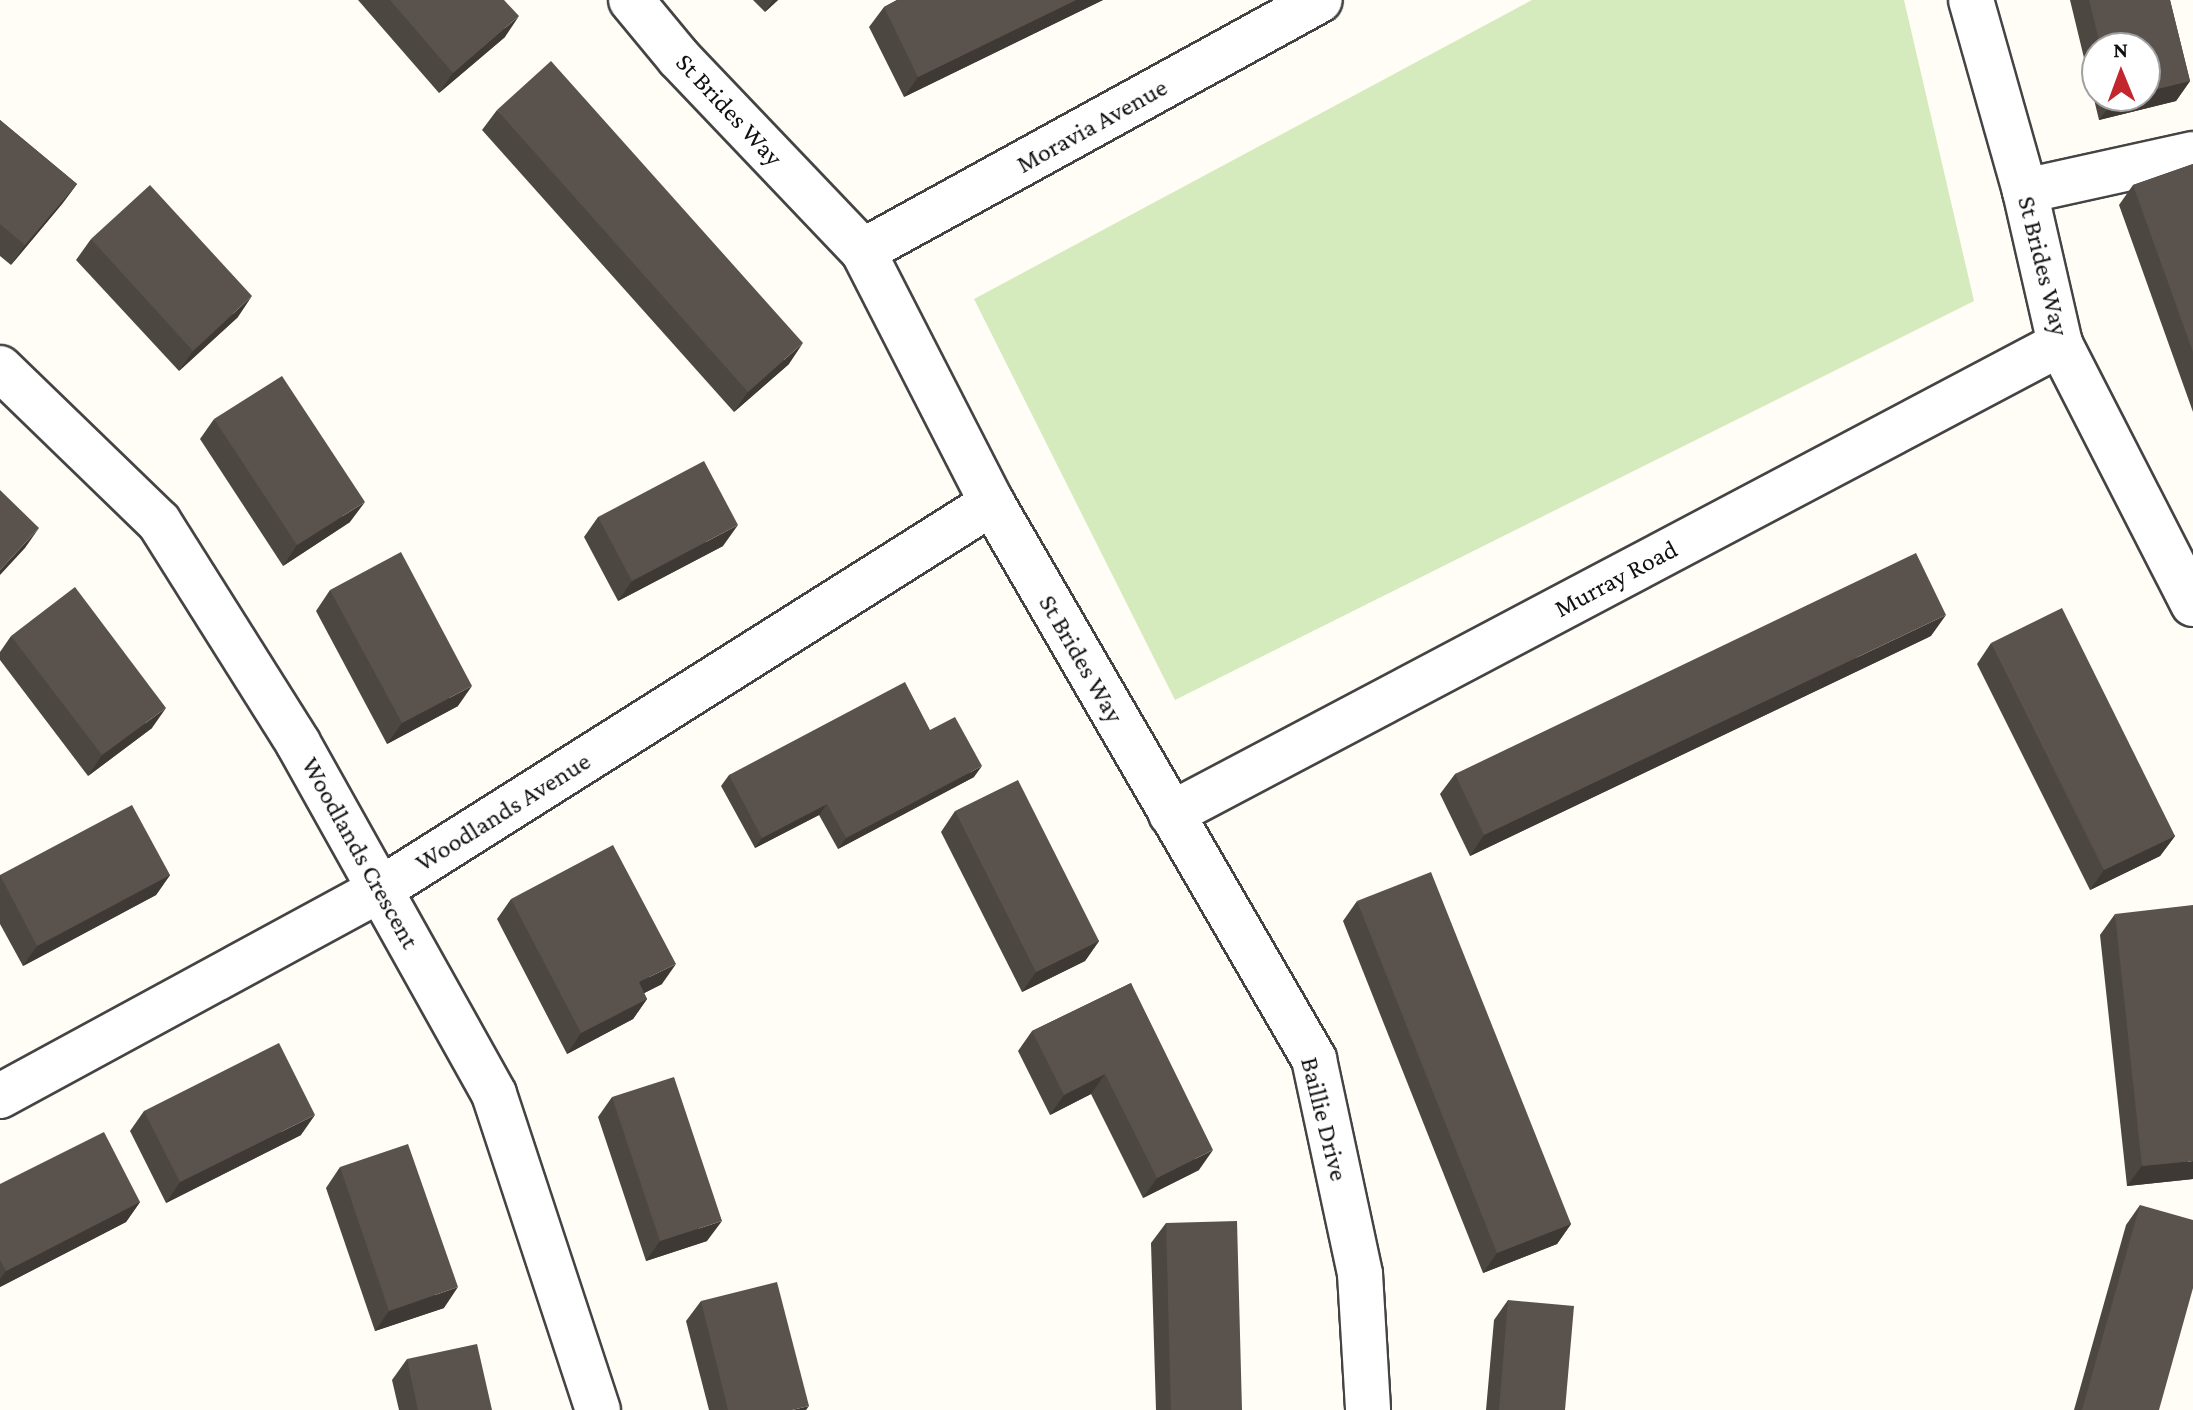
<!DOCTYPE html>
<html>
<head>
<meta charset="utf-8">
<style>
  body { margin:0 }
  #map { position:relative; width:2193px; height:1410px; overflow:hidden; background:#fffdf5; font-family:"Crimson Pro",serif }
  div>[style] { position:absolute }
  .green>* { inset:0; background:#d5ebbd }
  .roads { filter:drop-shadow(2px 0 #444) drop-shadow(-2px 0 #444) drop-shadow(0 2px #444) drop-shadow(0 -2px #444) }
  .minor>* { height:44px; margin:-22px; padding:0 22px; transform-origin:22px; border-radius:22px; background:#fff }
  .wall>* { inset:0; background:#4d4742 }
  .shaded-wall>* { inset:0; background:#3f3936 }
  .building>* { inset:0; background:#5a524d }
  span { translate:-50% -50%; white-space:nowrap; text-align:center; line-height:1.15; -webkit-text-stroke:8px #fff; paint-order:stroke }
  .street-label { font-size:26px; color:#111 }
  .north { position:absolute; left:2081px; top:32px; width:80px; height:80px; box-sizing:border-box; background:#fff; border:2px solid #a0a0a0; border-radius:50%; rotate:359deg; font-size:22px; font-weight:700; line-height:32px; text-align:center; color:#111 }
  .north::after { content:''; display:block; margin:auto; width:28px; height:36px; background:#c4262e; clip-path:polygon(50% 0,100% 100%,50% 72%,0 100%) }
</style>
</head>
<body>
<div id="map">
  <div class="green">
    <div style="clip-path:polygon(1532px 0,1904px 0,1974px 301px,1175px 700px,974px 299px)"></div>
  </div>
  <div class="roads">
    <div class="minor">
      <div style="left:631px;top:0;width:75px;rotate:50.4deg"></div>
      <div style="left:679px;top:58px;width:267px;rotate:46.4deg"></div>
      <div style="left:863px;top:251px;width:283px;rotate:62.9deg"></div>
      <div style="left:992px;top:503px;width:643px;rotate:59.92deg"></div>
      <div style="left:1314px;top:1059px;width:220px;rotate:77.9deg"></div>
      <div style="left:1360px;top:1274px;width:136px;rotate:86.6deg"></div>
      <div style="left:1971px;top:0;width:198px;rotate:74.2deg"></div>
      <div style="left:2025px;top:191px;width:157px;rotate:77.1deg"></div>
      <div style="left:2060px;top:344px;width:292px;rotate:62.9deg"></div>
      <div style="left:2025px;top:191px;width:172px;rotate:-12.4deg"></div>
      <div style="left:863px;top:251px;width:521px;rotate:-28.78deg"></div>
      <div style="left:0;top:368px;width:221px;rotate:44.1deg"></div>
      <div style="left:159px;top:522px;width:261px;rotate:57.8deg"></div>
      <div style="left:298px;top:743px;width:402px;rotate:60.8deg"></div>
      <div style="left:494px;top:1094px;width:333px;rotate:71.8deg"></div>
      <div style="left:1171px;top:814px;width:1006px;rotate:-27.86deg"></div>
      <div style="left:0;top:1096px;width:434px;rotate:-28.5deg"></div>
      <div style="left:381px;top:889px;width:723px;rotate:-32.28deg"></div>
    </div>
  </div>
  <div class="wall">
    <div style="clip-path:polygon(358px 0,504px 0,505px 37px,439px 93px)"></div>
    <div style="clip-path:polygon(753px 0,778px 0,765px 12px)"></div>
    <div style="clip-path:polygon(897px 0,1103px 0,904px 97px,869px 27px,884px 7px)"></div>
    <div style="clip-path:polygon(evenodd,2070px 0,2170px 0,2190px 81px,2176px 101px,2099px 120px,2070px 0,2097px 48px,2145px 48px,2145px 96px,2097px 96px,2097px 48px)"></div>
    <div style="clip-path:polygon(497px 110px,789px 364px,734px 412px,482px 130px)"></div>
    <div style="clip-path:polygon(0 120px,77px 184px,62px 204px,11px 265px,0 256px)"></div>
    <div style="clip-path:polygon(2193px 164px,2193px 412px,2119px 205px,2133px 185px)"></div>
    <div style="clip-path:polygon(91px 239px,238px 317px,179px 371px,76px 260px)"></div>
    <div style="clip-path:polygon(214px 419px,350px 522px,283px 566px,200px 439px)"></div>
    <div style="clip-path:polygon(598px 517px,723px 546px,618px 601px,584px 537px)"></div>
    <div style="clip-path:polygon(330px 590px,458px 706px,387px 744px,316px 611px)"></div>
    <div style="clip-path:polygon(11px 636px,152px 728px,88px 776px,0 660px,0 652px)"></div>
    <div style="clip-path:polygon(1931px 636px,1470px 856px,1440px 794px,1455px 774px)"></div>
    <div style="clip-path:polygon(1991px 643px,2175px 836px,2160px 856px,2090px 890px,1977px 664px)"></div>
    <div style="clip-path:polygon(930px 730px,974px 777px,838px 849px,819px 815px,755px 848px,721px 786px,729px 775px)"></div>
    <div style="clip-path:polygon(955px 811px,1099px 941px,1085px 961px,1022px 992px,941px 832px)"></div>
    <div style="clip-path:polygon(0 875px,170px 875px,156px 895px,23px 966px,0 924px)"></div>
    <div style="clip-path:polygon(511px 899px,662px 984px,644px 993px,647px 999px,633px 1019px,567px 1054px,497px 919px)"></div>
    <div style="clip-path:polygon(1357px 901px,1571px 1224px,1557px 1244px,1483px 1273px,1343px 921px)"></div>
    <div style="clip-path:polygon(2115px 914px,2193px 1179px,2127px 1186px,2100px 935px)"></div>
    <div style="clip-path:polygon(1131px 983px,1199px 1170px,1143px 1198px,1091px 1094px,1050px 1115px,1018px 1051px,1032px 1031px)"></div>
    <div style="clip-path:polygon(612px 1097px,707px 1241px,646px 1261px,598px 1117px)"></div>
    <div style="clip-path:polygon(144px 1111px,301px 1135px,166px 1203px,130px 1131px)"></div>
    <div style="clip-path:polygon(340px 1167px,444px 1308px,375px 1331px,326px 1188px)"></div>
    <div style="clip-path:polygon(0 1184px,140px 1202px,126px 1222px,0 1287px)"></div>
    <div style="clip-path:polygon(2140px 1205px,2159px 1410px,2074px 1410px,2126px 1225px)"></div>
    <div style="clip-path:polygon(1166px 1223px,1242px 1410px,1156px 1410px,1151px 1243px)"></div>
    <div style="clip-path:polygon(1508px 1300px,1565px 1410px,1486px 1410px,1494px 1320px)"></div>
    <div style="clip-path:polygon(701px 1301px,791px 1410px,709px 1410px,686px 1321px)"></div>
    <div style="clip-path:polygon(407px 1359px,492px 1410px,399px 1410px,392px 1380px)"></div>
  </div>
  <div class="shaded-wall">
    <div style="clip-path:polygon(773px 0,778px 0,765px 12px)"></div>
    <div style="clip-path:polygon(1076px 0,1103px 0,904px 97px,918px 77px)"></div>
    <div style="clip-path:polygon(519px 16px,505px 37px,439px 93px,453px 73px)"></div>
    <div style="clip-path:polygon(2190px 81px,2176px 101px,2099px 120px,2114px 100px,2128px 96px,2145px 96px,2145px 92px)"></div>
    <div style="clip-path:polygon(77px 184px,62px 204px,11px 265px,25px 245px)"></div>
    <div style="clip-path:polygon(252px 296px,238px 317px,179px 371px,193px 351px)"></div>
    <div style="clip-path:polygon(803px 343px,789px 364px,734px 412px,748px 392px)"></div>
    <div style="clip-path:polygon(365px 502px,350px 522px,283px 566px,297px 545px)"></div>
    <div style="clip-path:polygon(738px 525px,723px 546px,618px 601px,632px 581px)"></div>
    <div style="clip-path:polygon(39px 528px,25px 548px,0 575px,0 570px)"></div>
    <div style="clip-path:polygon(1946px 615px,1931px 636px,1470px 856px,1484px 835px)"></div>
    <div style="clip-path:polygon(472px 686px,458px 706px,387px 744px,402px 723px)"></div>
    <div style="clip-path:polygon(166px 708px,152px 728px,88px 776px,102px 755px)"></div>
    <div style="clip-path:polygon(982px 766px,974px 777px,838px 849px,846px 838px)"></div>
    <div style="clip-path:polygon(827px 804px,819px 815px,755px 848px,762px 838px)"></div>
    <div style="clip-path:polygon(2175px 836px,2160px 856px,2090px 890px,2104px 870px)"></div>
    <div style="clip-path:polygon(170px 875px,156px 895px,23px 966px,37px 946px)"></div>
    <div style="clip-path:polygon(1099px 941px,1085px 961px,1022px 992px,1036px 972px)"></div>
    <div style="clip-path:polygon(676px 964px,662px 984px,625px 1003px,639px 982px)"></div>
    <div style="clip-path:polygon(647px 999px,633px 1019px,567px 1054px,581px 1033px)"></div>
    <div style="clip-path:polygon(1105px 1074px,1091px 1094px,1050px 1115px,1064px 1095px)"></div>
    <div style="clip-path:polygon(315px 1115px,301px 1135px,166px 1203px,180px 1182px)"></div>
    <div style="clip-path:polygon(1213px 1150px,1199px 1170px,1143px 1198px,1157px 1178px)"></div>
    <div style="clip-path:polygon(2193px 1161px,2193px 1179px,2127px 1186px,2142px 1166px)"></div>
    <div style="clip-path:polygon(140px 1202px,126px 1222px,0 1287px,0 1279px,6px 1271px)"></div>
    <div style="clip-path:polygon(722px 1221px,707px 1241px,646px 1261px,660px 1241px)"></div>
    <div style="clip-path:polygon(1571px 1224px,1557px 1244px,1483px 1273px,1497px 1253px)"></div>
    <div style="clip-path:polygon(458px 1287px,444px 1308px,375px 1331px,389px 1311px)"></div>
    <div style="clip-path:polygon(809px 1406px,806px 1410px,792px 1410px)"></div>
  </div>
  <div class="building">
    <div style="clip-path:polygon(390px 0,504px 0,519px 16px,453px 73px)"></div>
    <div style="clip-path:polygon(897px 0,1076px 0,918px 77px,884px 7px)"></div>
    <div style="clip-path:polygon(2089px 0,2170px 0,2190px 81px,2145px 92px,2145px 48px,2101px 48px)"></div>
    <div style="clip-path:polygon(551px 61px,803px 343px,748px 392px,497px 110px)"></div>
    <div style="clip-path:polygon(2113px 96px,2128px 96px,2114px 100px)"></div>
    <div style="clip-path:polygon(0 120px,77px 184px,25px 245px,0 224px)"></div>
    <div style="clip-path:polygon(2193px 164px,2193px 352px,2133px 185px)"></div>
    <div style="clip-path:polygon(150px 185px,252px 296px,193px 351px,91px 239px)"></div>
    <div style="clip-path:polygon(282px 376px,365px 502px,297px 545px,214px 419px)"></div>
    <div style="clip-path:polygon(704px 461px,738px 525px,632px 581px,598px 517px)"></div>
    <div style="clip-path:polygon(0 490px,39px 528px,0 570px)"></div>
    <div style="clip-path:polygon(401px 552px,472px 686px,402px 723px,330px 590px)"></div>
    <div style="clip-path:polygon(1916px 553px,1946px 615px,1484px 835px,1455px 774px)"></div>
    <div style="clip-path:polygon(75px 587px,166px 708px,102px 755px,11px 636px)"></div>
    <div style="clip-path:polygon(2062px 608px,2175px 836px,2104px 870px,1991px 643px)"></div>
    <div style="clip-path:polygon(905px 682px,930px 730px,955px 717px,982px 766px,846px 838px,827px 804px,762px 838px,729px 775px)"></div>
    <div style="clip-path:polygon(1018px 780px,1099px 941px,1036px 972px,955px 811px)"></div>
    <div style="clip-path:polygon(132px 805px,170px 875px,37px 946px,0 875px)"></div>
    <div style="clip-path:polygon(613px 845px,676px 964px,639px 982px,647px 999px,581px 1033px,511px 899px)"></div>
    <div style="clip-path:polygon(1431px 872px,1571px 1224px,1497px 1253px,1357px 901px)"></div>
    <div style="clip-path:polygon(2193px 905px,2193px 1161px,2142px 1166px,2115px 914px)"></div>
    <div style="clip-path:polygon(1131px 983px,1213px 1150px,1157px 1178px,1105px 1074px,1064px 1095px,1032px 1031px)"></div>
    <div style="clip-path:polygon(279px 1043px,315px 1115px,180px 1182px,144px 1111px)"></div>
    <div style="clip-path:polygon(674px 1077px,722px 1221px,660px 1241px,612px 1097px)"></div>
    <div style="clip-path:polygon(104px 1132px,140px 1202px,6px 1271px,0 1260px,0 1184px)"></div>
    <div style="clip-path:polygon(408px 1144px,458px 1287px,389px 1311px,340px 1167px)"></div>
    <div style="clip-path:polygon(2140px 1205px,2193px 1220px,2193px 1288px,2159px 1410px,2082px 1410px)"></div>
    <div style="clip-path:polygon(1237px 1221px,1242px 1410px,1171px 1410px,1166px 1223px)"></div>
    <div style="clip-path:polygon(777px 1282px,809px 1406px,792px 1410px,728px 1410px,701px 1301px)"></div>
    <div style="clip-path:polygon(1508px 1300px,1574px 1306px,1565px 1410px,1499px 1410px)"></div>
    <div style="clip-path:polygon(477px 1344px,492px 1410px,418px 1410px,407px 1359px)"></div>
  </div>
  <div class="street-label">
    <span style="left:729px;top:110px;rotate:47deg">St Brides Way</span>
    <span style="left:1092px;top:126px;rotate:-29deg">Moravia Avenue</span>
    <span style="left:2043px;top:266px;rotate:76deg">St Brides Way</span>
    <span style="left:1616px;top:579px;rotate:-28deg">Murray Road</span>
    <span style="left:1081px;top:659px;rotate:60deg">St Brides Way</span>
    <span style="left:503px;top:812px;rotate:-32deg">Woodlands Avenue</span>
    <span style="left:360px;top:853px;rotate:61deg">Woodlands Crescent</span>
    <span style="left:1324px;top:1119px;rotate:76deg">Baillie Drive</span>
  </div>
  <div class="north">N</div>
</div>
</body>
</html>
